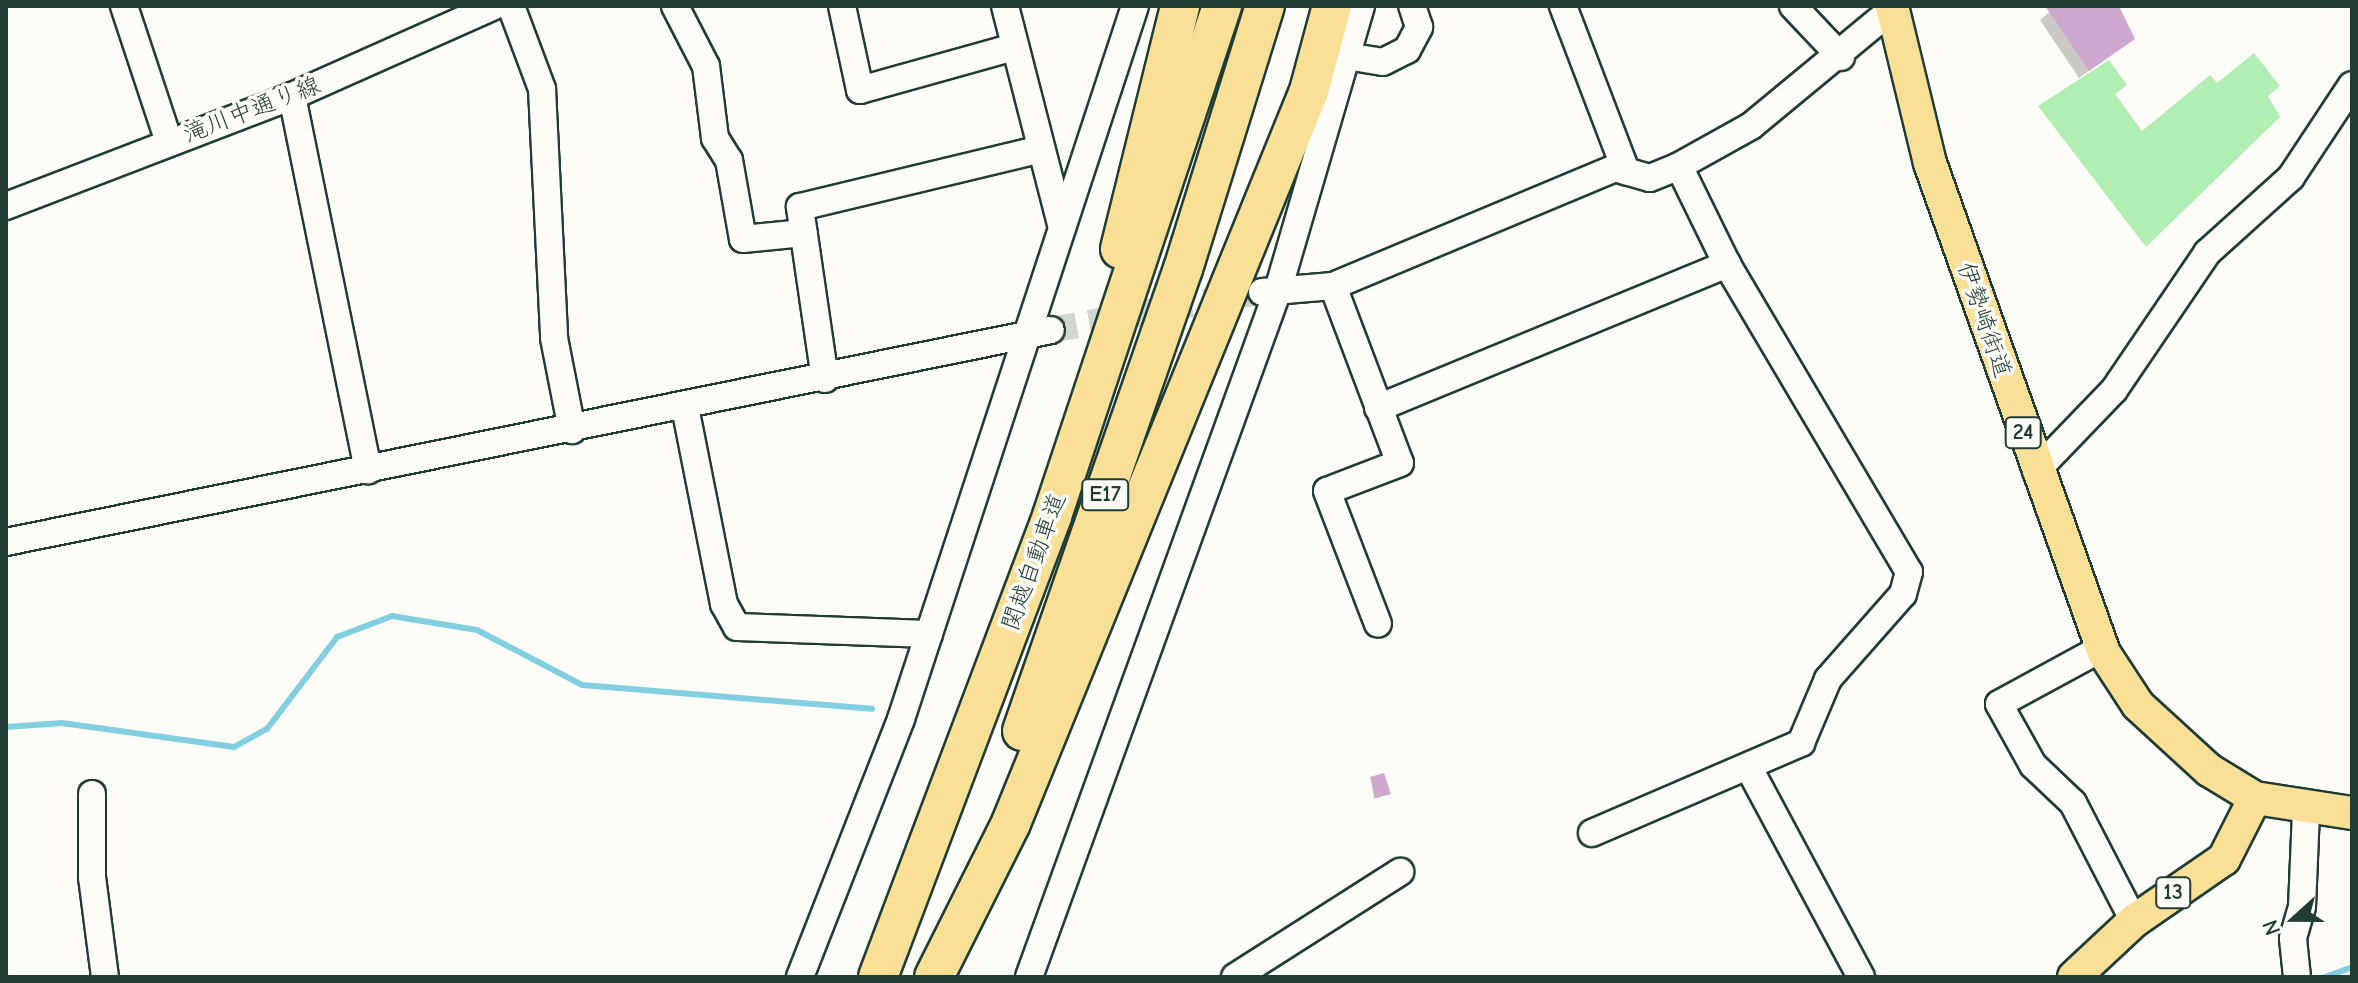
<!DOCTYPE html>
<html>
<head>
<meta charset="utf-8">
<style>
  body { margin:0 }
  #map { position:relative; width:2358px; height:983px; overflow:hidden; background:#fdfcf7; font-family:"Comic Neue","Klee One",sans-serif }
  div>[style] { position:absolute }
  .green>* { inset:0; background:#b0eeb4 }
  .shadow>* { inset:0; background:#0003 }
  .stream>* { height:6px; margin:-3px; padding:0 3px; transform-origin:3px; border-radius:3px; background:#82cfe1 }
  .building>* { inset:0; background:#cfa8d0 }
  .minor-tunnel>* { height:26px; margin-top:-13px; transform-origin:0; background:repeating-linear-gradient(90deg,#d1d6d0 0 26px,transparent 0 39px) }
  .roads { filter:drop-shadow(2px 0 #1f3d34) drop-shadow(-2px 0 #1f3d34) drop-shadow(0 2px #1f3d34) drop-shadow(0 -2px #1f3d34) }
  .minor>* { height:26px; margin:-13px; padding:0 13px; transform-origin:13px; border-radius:13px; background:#fdfcf7 }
  .major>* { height:32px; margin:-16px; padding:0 16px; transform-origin:16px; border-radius:16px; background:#fadf96 }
  .highway>* { height:38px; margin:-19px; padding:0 19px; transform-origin:19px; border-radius:19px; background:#fadf96 }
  span { translate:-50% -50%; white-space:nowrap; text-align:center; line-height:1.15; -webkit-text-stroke:7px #fdfcf7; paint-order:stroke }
  .shield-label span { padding:2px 6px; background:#fdfcf7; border:2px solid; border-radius:6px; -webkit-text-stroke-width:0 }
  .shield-label { font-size:22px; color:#1f3d34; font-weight:700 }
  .street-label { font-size:24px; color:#1f3d34 }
  .frame { position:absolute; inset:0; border:8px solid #1f3d34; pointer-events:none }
  .north { position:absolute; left:2254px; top:879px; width:80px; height:80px; -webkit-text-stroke:6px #fdfcf7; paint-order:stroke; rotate:249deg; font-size:22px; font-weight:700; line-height:32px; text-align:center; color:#1f3d34 }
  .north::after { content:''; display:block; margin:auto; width:28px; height:36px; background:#1f3d34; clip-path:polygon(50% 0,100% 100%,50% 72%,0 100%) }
</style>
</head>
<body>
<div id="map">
  <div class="green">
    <div style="clip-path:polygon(2254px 53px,2280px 86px,2268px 96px,2280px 117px,2146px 247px,2038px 106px,2109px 60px,2127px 85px,2115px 94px,2142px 131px,2210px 75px,2217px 83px)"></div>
  </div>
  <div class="shadow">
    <div style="clip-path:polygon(2057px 6px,2115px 6px,2133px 39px,2079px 78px,2040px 20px)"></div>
    <div style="clip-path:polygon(1371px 779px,1386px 795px,1374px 799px)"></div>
  </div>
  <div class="stream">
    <div style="left:6px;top:727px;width:56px;rotate:-4.1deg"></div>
    <div style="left:62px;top:723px;width:174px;rotate:7.9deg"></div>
    <div style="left:234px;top:747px;width:38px;rotate:-29deg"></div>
    <div style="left:267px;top:729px;width:116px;rotate:-52.7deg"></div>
    <div style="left:337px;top:637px;width:59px;rotate:-20.9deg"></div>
    <div style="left:392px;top:616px;width:86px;rotate:9.4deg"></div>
    <div style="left:477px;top:630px;width:119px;rotate:27.6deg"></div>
    <div style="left:582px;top:685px;width:291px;rotate:4.7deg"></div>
    <div style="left:2325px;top:977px;width:29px;rotate:-20deg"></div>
  </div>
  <div class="building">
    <div style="clip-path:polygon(2045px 6px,2119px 6px,2135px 39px,2089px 71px)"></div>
    <div style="clip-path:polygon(1384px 773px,1391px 794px,1376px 798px,1370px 777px)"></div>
  </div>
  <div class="minor-tunnel">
    <div style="left:1051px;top:330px;width:211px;rotate:-10.4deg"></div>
  </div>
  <div class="roads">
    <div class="minor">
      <div style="left:124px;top:6px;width:143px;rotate:71.7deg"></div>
      <div style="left:511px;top:6px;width:89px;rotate:69.5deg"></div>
      <div style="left:542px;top:89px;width:249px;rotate:87.2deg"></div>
      <div style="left:554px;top:338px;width:94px;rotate:78.9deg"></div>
      <div style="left:675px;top:6px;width:68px;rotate:62.7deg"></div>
      <div style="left:706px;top:66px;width:73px;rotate:82.9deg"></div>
      <div style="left:715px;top:138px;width:26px;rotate:58deg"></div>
      <div style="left:729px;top:160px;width:80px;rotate:80deg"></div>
      <div style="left:743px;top:239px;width:61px;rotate:-5.6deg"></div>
      <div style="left:842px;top:6px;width:86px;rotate:77.9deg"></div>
      <div style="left:860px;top:90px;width:160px;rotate:-15.6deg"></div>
      <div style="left:1005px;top:6px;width:229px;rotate:75.6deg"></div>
      <div style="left:1563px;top:6px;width:177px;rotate:69.1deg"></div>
      <div style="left:1793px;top:6px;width:70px;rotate:46.7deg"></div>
      <div style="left:1352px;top:57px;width:31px;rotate:9deg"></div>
      <div style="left:1383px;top:62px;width:27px;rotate:-27deg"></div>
      <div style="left:1407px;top:50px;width:26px;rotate:-62deg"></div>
      <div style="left:1419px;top:27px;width:22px;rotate:-108deg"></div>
      <div style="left:292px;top:96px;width:382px;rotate:78.5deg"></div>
      <div style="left:6px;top:206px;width:306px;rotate:-21deg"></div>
      <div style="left:292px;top:96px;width:221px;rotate:-24deg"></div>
      <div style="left:1333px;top:286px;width:189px;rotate:69.3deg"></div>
      <div style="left:1400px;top:463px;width:78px;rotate:159deg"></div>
      <div style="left:1327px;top:491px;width:142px;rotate:69deg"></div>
      <div style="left:1262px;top:292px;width:71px;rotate:-4.8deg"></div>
      <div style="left:1333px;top:286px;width:306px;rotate:-22.7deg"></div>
      <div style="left:1615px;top:168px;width:36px;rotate:16deg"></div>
      <div style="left:1650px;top:178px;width:31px;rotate:-22deg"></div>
      <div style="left:1679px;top:166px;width:82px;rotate:-29.1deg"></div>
      <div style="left:1751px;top:126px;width:188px;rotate:-39.6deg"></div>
      <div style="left:825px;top:379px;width:174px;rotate:-98.3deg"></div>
      <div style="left:800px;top:207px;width:244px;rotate:-13.5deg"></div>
      <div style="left:685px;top:407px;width:201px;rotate:78.8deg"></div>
      <div style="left:724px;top:604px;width:26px;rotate:61deg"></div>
      <div style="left:737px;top:627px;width:192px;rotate:2.1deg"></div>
      <div style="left:1378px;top:408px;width:378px;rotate:-22.4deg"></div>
      <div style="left:2036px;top:471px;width:112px;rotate:-46.1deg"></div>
      <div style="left:2114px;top:390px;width:166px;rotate:-55.8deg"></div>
      <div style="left:2207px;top:253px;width:113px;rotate:-42.1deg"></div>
      <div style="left:2291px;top:177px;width:110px;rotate:-56.5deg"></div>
      <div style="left:6px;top:542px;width:1066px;rotate:-11.47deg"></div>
      <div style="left:2102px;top:648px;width:117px;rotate:151.5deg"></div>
      <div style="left:1999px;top:704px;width:70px;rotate:60.9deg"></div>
      <div style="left:2033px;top:765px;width:55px;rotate:43.5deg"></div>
      <div style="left:2073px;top:803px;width:133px;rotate:62.7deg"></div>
      <div style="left:1749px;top:768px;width:237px;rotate:61.8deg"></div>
      <div style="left:92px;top:794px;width:83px;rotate:90deg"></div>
      <div style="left:92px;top:877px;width:101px;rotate:82.6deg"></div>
      <div style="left:1592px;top:833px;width:228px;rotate:-23.3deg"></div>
      <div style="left:1801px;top:743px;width:69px;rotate:-67.1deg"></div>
      <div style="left:1828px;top:679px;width:113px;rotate:-48.6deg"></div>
      <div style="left:1903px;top:594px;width:23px;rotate:-75deg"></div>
      <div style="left:1909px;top:572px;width:358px;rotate:-120.6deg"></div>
      <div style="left:1727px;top:264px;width:109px;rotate:-116.1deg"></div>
      <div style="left:800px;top:977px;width:277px;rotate:-68.6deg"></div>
      <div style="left:901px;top:719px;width:750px;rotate:-71.83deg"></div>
      <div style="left:1029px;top:977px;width:731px;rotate:-70.08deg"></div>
      <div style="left:1278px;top:290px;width:296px;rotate:-73.7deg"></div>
      <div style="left:1235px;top:977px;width:196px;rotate:-32.5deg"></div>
      <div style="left:2297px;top:977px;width:39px;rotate:-96deg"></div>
      <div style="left:2293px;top:938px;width:32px;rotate:-74deg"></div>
      <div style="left:2302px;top:907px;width:95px;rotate:-87.6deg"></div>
    </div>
    <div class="major">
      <div style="left:1892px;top:6px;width:162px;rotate:76.4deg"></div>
      <div style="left:1930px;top:163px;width:520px;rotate:70.45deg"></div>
      <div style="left:2104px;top:653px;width:62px;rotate:56.8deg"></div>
      <div style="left:2138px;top:705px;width:96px;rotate:42.5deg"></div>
      <div style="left:2209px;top:770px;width:54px;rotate:31.3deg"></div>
      <div style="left:2255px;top:798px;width:98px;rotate:8.8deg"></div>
      <div style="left:2074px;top:977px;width:82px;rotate:-43deg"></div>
      <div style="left:2134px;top:921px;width:109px;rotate:-34.6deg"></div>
      <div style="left:2224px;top:859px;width:68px;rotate:-63.1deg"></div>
    </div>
    <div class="highway">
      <div style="left:1120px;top:249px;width:250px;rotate:-76.1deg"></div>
      <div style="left:1022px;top:731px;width:489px;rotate:-70.8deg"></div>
      <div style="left:1183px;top:269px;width:275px;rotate:-72.7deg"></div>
      <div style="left:878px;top:977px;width:493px;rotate:-69.3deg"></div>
      <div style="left:1052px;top:516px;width:538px;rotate:-71.57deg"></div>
      <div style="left:934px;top:977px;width:172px;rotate:-63.4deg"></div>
      <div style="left:1011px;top:823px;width:790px;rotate:-67.85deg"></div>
      <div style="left:1309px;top:91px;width:88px;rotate:-74.9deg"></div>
    </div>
  </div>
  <div class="shield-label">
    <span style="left:2023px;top:433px">24</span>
    <span style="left:1105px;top:495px">E17</span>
    <span style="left:2173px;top:893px">13</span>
  </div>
  <div class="street-label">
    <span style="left:252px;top:110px;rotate:-21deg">滝川中通り線</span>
    <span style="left:1984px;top:320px;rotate:71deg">伊勢崎街道</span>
    <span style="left:1034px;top:562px;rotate:-70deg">関越自動車道</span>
  </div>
  <div class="frame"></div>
  <div class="north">N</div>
</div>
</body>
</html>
